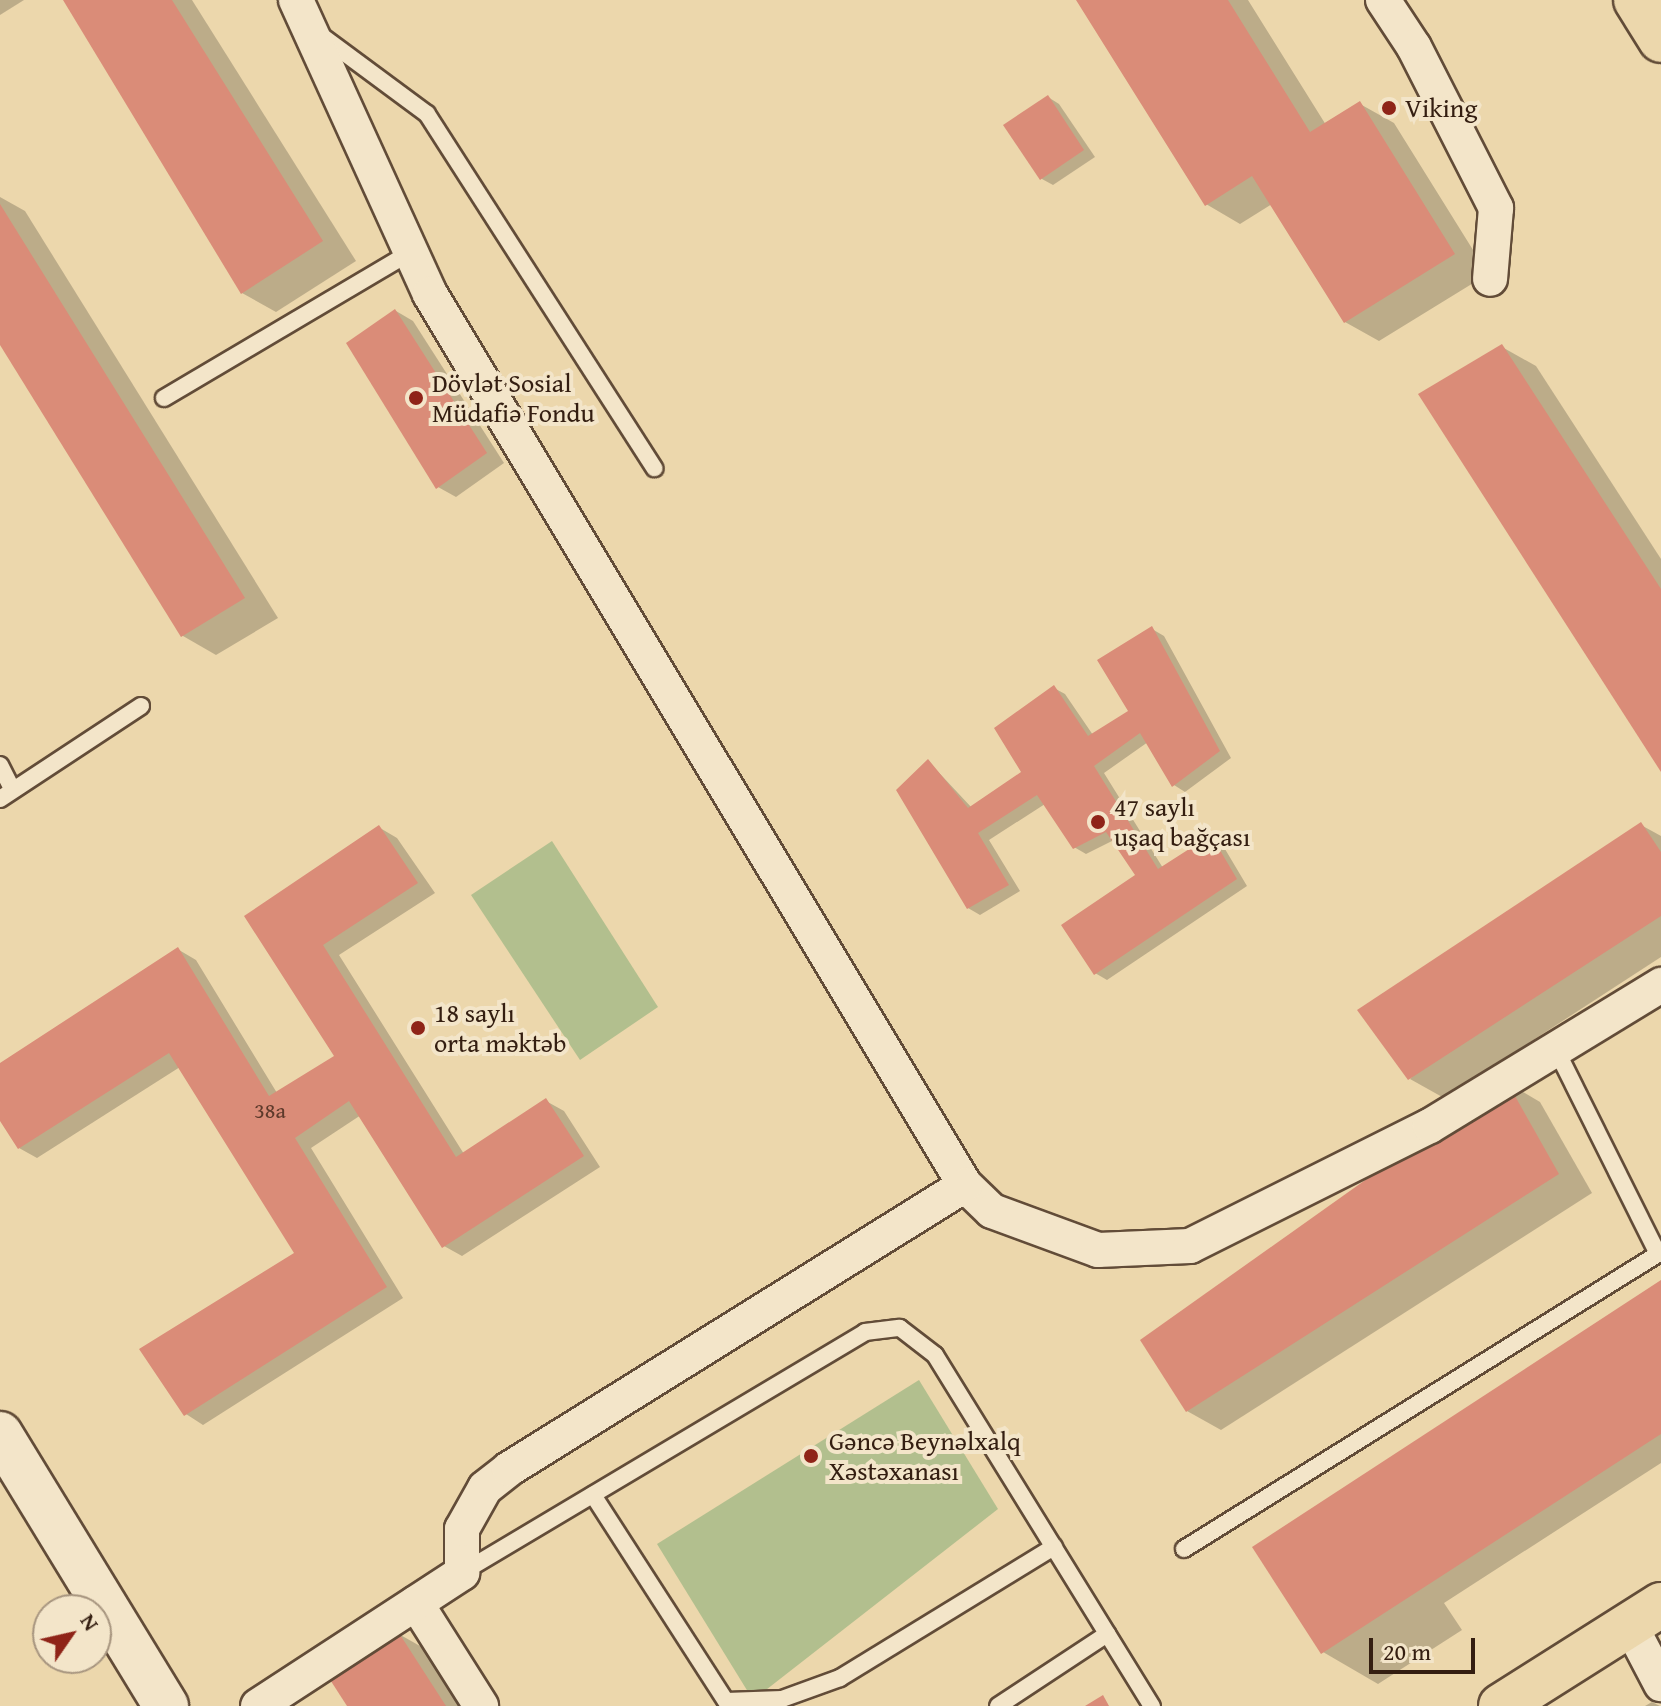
<!DOCTYPE html>
<html>
<head>
<meta charset="utf-8">
<style>
  body { margin:0 }
  #map { position:relative; width:1661px; height:1706px; overflow:hidden; background:#ecd7ac; font-family:"Gentium Book Plus",serif }
  div>[style] { position:absolute }
  .green>* { inset:0; background:#b2bf8e }
  .shadow>* { inset:0; background:#0003 }
  .building>* { inset:0; background:#da8c78 }
  .roads { filter:drop-shadow(2px 0 #624c38) drop-shadow(-2px 0 #624c38) drop-shadow(0 2px #624c38) drop-shadow(0 -2px #624c38) }
  .lane>* { height:16px; margin:-8px; padding:0 8px; transform-origin:8px; border-radius:8px; background:#f3e5c9 }
  .street>* { height:34px; margin:-17px; padding:0 17px; transform-origin:17px; border-radius:17px; background:#f3e5c9 }
  .secondary>* { height:44px; margin:-22px; padding:0 22px; transform-origin:22px; border-radius:22px; background:#f3e5c9 }
  .primary>* { height:44px; margin:-22px; padding:0 22px; transform-origin:22px; border-radius:22px; background:#ecd7ac }
  .dots>* { width:22px; height:22px; translate:-50% -50%; box-sizing:border-box; border:4px solid #f3e5c9; border-radius:50% }
  span { translate:-50% -50%; white-space:nowrap; text-align:center; line-height:1.15; -webkit-text-stroke:8px #f3e5c9; paint-order:stroke }
  .number-label { font-size:22px; color:#5e3a2b }
  .number-label span { -webkit-text-stroke-width:0 }
  .poi-label { font-size:26px; color:#341e11 }
  .left { translate:0 -50%; text-align:left }
  .north { position:absolute; left:32px; top:1594px; width:80px; height:80px; box-sizing:border-box; background:#f3e5c9; border:2px solid #a7957f; border-radius:50%; rotate:56deg; font-size:22px; font-weight:700; line-height:32px; text-align:center; color:#341e11 }
  .north::after { content:''; display:block; margin:auto; width:28px; height:36px; background:#8f2418; clip-path:polygon(50% 0,100% 100%,50% 72%,0 100%) }
  .scale { position:absolute; left:1369px; top:1638px; width:106px; height:36px; box-sizing:border-box; border:4px solid #341e11; border-top:0; padding-left:10px; font-size:24px; line-height:28px; white-space:nowrap; color:#341e11; -webkit-text-stroke:6px #f3e5c9; paint-order:stroke }
</style>
</head>
<body>
<div id="map">
  <div class="green">
    <div style="clip-path:polygon(552px 841px,658px 1007px,580px 1060px,471px 895px)"></div>
    <div style="clip-path:polygon(919px 1380px,998px 1509px,753px 1700px,657px 1544px)"></div>
  </div>
  <div class="shadow">
    <div style="clip-path:polygon(0 0,24px 0,0 15px)"></div>
    <div style="clip-path:polygon(65px 0,192px 0,356px 261px,276px 312px,242px 293px)"></div>
    <div style="clip-path:polygon(1079px 0,1248px 0,1326px 125px,1360px 104px,1394px 123px,1488px 274px,1379px 341px,1345px 322px,1272px 204px,1240px 224px,1206px 204px)"></div>
    <div style="clip-path:polygon(1048px 97px,1059px 104px,1095px 157px,1053px 185px,1042px 179px)"></div>
    <div style="clip-path:polygon(0 197px,25px 211px,278px 618px,216px 655px,183px 636px,0 341px)"></div>
    <div style="clip-path:polygon(396px 311px,413px 321px,504px 463px,456px 497px,438px 487px)"></div>
    <div style="clip-path:polygon(1502px 347px,1536px 366px,1661px 559px,1661px 769px)"></div>
    <div style="clip-path:polygon(1152px 629px,1164px 636px,1231px 758px,1185px 792px,1174px 785px,1148px 742px,1104px 773px,1163px 868px,1211px 837px,1222px 844px,1247px 886px,1107px 980px,1095px 973px,1138px 876px,1114px 840px,1086px 854px,1074px 847px,1045px 804px,989px 840px,1020px 891px,980px 915px,968px 908px,929px 762px,972px 808px,1024px 773px,1054px 688px,1065px 694px,1093px 735px,1131px 711px)"></div>
    <div style="clip-path:polygon(1641px 825px,1661px 836px,1661px 957px,1444px 1098px,1410px 1079px)"></div>
    <div style="clip-path:polygon(380px 828px,397px 838px,435px 893px,339px 955px,464px 1154px,546px 1101px,564px 1111px,600px 1167px,462px 1256px,444px 1246px,361px 1115px,311px 1148px,403px 1298px,203px 1425px,186px 1414px,296px 1254px,180px 1067px,37px 1158px,19px 1148px,0 1117px,0 1065px,179px 950px,196px 960px,277px 1093px,337px 1056px,247px 917px)"></div>
    <div style="clip-path:polygon(1506px 1082px,1540px 1102px,1592px 1193px,1221px 1430px,1187px 1411px)"></div>
    <div style="clip-path:polygon(1661px 1283px,1661px 1463px,1444px 1603px,1462px 1630px,1378px 1684px,1323px 1652px)"></div>
    <div style="clip-path:polygon(397px 1633px,443px 1659px,473px 1706px,349px 1706px)"></div>
    <div style="clip-path:polygon(1652px 1702px,1660px 1706px,1645px 1706px)"></div>
  </div>
  <div class="building">
    <div style="clip-path:polygon(63px 0,172px 0,323px 241px,241px 294px)"></div>
    <div style="clip-path:polygon(1076px 0,1228px 0,1310px 132px,1360px 101px,1455px 254px,1344px 323px,1252px 176px,1205px 206px)"></div>
    <div style="clip-path:polygon(1048px 95px,1084px 150px,1040px 180px,1003px 125px)"></div>
    <div style="clip-path:polygon(0 204px,245px 598px,181px 637px,0 345px)"></div>
    <div style="clip-path:polygon(395px 309px,487px 453px,436px 489px,346px 343px)"></div>
    <div style="clip-path:polygon(1502px 344px,1661px 589px,1661px 772px,1418px 394px)"></div>
    <div style="clip-path:polygon(1152px 626px,1220px 751px,1172px 787px,1140px 733px,1094px 766px,1158px 869px,1211px 835px,1237px 879px,1094px 975px,1061px 925px,1135px 875px,1106px 832px,1073px 849px,1037px 795px,978px 833px,1009px 885px,967px 909px,896px 790px,928px 759px,968px 808px,1021px 772px,994px 728px,1054px 685px,1088px 736px,1128px 711px,1097px 660px)"></div>
    <div style="clip-path:polygon(1641px 822px,1661px 852px,1661px 916px,1408px 1080px,1357px 1010px)"></div>
    <div style="clip-path:polygon(379px 825px,418px 883px,323px 945px,456px 1157px,546px 1098px,584px 1156px,442px 1248px,349px 1101px,295px 1138px,387px 1287px,184px 1416px,139px 1349px,294px 1253px,169px 1053px,18px 1149px,0 1121px,0 1063px,178px 947px,269px 1096px,334px 1056px,244px 916px)"></div>
    <div style="clip-path:polygon(1506px 1080px,1559px 1174px,1186px 1412px,1140px 1340px)"></div>
    <div style="clip-path:polygon(1661px 1280px,1661px 1434px,1321px 1654px,1252px 1547px)"></div>
    <div style="clip-path:polygon(397px 1630px,446px 1706px,347px 1706px,327px 1675px)"></div>
    <div style="clip-path:polygon(1103px 1695px,1109px 1706px,1085px 1706px)"></div>
  </div>
  <div class="roads">
    <div class="lane">
      <div style="left:319px;top:34px;width:134px;rotate:36.5deg"></div>
      <div style="left:427px;top:114px;width:421px;rotate:57.3deg"></div>
      <div style="left:164px;top:398px;width:285px;rotate:-30.6deg"></div>
      <div style="left:0;top:765px;width:27px;rotate:63deg"></div>
      <div style="left:0;top:799px;width:169px;rotate:-33.4deg"></div>
      <div style="left:593px;top:1495px;width:245px;rotate:57.2deg"></div>
      <div style="left:726px;top:1701px;width:56px;rotate:-2deg"></div>
      <div style="left:782px;top:1699px;width:62px;rotate:-19.9deg"></div>
      <div style="left:840px;top:1678px;width:251px;rotate:-31.5deg"></div>
      <div style="left:1184px;top:1549px;width:558px;rotate:-31.9deg"></div>
      <div style="left:1658px;top:1254px;width:229px;rotate:-116.5deg"></div>
      <div style="left:463px;top:1572px;width:468px;rotate:-30.8deg"></div>
      <div style="left:865px;top:1332px;width:35px;rotate:-7deg"></div>
      <div style="left:900px;top:1328px;width:44px;rotate:37.6deg"></div>
      <div style="left:935px;top:1355px;width:413px;rotate:58.3deg"></div>
      <div style="left:998px;top:1706px;width:131px;rotate:-33.4deg"></div>
    </div>
    <div class="street">
      <div style="left:296px;top:0;width:323px;rotate:65.5deg"></div>
      <div style="left:430px;top:294px;width:1039px;rotate:59.02deg"></div>
      <div style="left:965px;top:1185px;width:37px;rotate:44deg"></div>
      <div style="left:992px;top:1211px;width:113px;rotate:20.2deg"></div>
      <div style="left:1098px;top:1250px;width:92px;rotate:-2.5deg"></div>
      <div style="left:1190px;top:1246px;width:268px;rotate:-26.6deg"></div>
      <div style="left:1430px;top:1126px;width:271px;rotate:-31.4deg"></div>
      <div style="left:1383px;top:0;width:56px;rotate:56.6deg"></div>
      <div style="left:1414px;top:47px;width:181px;rotate:63deg"></div>
      <div style="left:1496px;top:208px;width:71px;rotate:94.8deg"></div>
      <div style="left:416px;top:1603px;width:122px;rotate:57.7deg"></div>
      <div style="left:1630px;top:1625px;width:67px;rotate:62.3deg"></div>
      <div style="left:258px;top:1706px;width:244px;rotate:-33.1deg"></div>
      <div style="left:462px;top:1573px;width:44px;rotate:-90deg"></div>
      <div style="left:462px;top:1529px;width:47px;rotate:-60.7deg"></div>
      <div style="left:485px;top:1488px;width:31px;rotate:-38deg"></div>
      <div style="left:509px;top:1469px;width:537px;rotate:-31.91deg"></div>
    </div>
    <div class="secondary">
      <div style="left:0;top:1434px;width:319px;rotate:58.6deg"></div>
    </div>
    <div class="primary">
      <div style="left:1636px;top:0;width:47px;rotate:58deg"></div>
      <div style="left:1501px;top:1706px;width:189px;rotate:-32.3deg"></div>
    </div>
  </div>
  <div class="dots">
    <div style="left:1389px;top:108px;background:#8f2418"></div>
    <div style="left:416px;top:398px;background:#8f2418"></div>
    <div style="left:1098px;top:822px;background:#8f2418"></div>
    <div style="left:418px;top:1028px;background:#8f2418"></div>
    <div style="left:811px;top:1456px;background:#8f2418"></div>
  </div>
  <div class="number-label">
    <span style="left:270px;top:1111px">38a</span>
  </div>
  <div class="poi-label">
    <span class="left" style="left:1405px;top:108px">Viking</span>
    <span class="left" style="left:432px;top:398px">Dövlət Sosial<br>Müdafiə Fondu</span>
    <span class="left" style="left:1114px;top:822px">47 saylı<br>uşaq bağçası</span>
    <span class="left" style="left:434px;top:1028px">18 saylı<br>orta məktəb</span>
    <span class="left" style="left:829px;top:1456px">Gəncə Beynəlxalq<br>Xəstəxanası</span>
  </div>
  <div class="north">N</div>
  <div class="scale">20 m</div>
</div>
</body>
</html>
